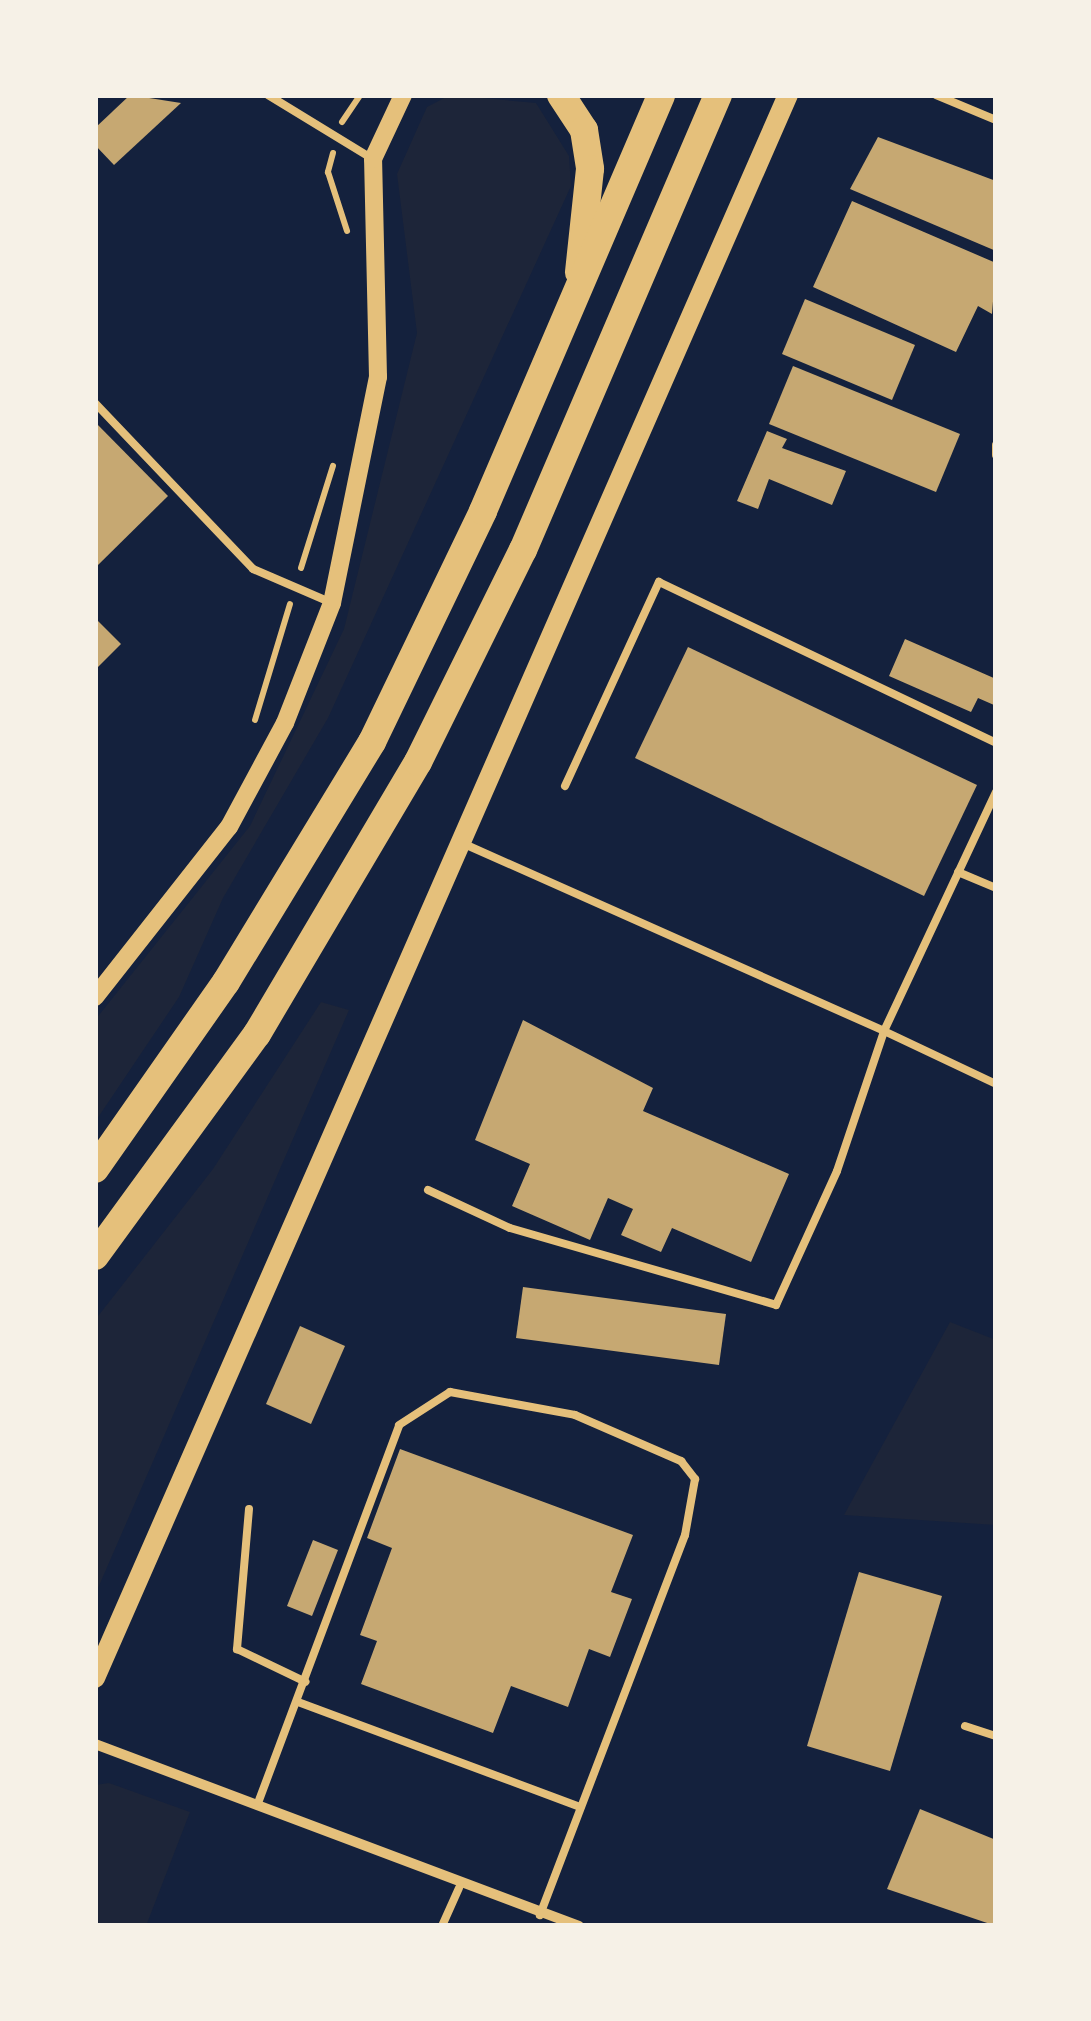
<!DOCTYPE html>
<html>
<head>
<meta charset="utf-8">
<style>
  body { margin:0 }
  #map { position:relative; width:1091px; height:2021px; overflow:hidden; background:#14213d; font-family:Signika,sans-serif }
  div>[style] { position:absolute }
  .green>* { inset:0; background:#1d2539 }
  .building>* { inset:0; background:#c6a872 }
  .path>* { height:6px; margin:-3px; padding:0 3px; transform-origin:3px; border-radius:3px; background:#e5c07b }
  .service>* { height:8px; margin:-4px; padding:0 4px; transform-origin:4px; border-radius:4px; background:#e5c07b }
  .minor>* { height:10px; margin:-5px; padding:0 5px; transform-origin:5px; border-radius:5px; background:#e5c07b }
  .tertiary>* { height:18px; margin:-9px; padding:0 9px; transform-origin:9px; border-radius:9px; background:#e5c07b }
  .secondary>* { height:20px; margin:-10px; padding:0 10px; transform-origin:10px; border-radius:10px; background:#e5c07b }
  .trunk>* { height:28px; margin:-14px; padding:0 14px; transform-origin:14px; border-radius:14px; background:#e5c07b }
  span { translate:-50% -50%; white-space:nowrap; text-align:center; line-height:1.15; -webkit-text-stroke:8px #f6f1e7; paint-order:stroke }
  .frame { position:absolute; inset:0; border:98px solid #f6f1e7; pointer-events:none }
</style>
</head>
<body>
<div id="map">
  <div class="green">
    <div style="clip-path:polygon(450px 95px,536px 103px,569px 156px,571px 186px,328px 718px,223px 898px,179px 997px,95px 1122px,95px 1020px,250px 826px,344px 629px,417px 333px,397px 174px,427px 107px)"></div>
    <div style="clip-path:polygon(321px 1002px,349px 1010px,95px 1595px,95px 1320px,213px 1169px)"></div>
    <div style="clip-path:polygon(950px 1322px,996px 1340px,996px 1525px,844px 1515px)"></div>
    <div style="clip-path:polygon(109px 1783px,190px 1812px,146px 1926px,95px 1926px,95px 1785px)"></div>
  </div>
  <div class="building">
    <div style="clip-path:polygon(130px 95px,181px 103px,114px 165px,95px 145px,95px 128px)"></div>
    <div style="clip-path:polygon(878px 137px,996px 181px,996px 251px,850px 189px)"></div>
    <div style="clip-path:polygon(852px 201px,996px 263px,992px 314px,978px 306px,956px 352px,813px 287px)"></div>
    <div style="clip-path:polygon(805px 299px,915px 345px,892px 400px,782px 354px)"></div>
    <div style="clip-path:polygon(793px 366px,960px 434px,936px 492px,769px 424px)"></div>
    <div style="clip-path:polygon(95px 422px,168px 496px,95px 568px)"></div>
    <div style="clip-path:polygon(767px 431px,787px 439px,782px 448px,846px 471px,832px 505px,769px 479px,758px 509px,737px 501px)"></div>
    <div style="clip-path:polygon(95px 618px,121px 644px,95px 670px)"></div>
    <div style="clip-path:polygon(905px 639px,996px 679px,994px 705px,978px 698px,971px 712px,889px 676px)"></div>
    <div style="clip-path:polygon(688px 647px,977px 785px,924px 896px,635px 758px)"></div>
    <div style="clip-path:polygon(523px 1020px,653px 1088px,643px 1111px,789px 1174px,751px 1262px,672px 1228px,661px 1252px,621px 1235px,633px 1209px,608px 1198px,590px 1240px,512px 1206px,530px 1164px,475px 1140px)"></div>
    <div style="clip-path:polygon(523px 1287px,726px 1314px,719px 1365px,516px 1338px)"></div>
    <div style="clip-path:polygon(300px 1326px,345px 1346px,311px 1424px,266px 1404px)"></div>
    <div style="clip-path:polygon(400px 1449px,633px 1535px,611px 1592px,632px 1599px,610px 1657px,589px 1649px,568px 1707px,511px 1686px,493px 1733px,361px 1684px,377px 1641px,360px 1635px,392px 1548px,367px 1538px)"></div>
    <div style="clip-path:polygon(313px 1540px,338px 1550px,312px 1616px,287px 1606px)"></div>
    <div style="clip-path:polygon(859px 1572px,942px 1596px,890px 1771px,807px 1746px)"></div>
    <div style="clip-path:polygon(920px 1809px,996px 1840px,996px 1926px,887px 1889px)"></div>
  </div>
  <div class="path">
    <div style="left:342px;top:122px;width:32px;rotate:-56deg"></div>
    <div style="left:333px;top:153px;width:20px;rotate:105deg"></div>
    <div style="left:328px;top:172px;width:62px;rotate:72.1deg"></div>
    <div style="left:301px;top:568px;width:107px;rotate:-72.6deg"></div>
    <div style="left:255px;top:720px;width:121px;rotate:-73.2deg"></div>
  </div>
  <div class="service">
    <div style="left:268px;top:95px;width:123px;rotate:31.4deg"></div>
    <div style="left:936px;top:95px;width:65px;rotate:22.6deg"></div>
    <div style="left:95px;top:403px;width:229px;rotate:46.4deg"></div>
    <div style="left:253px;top:569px;width:86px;rotate:23.3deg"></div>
    <div style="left:996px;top:445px;width:10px;rotate:90deg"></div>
    <div style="left:565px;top:786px;width:225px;rotate:-65.3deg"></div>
    <div style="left:659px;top:582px;width:373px;rotate:25.5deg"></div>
    <div style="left:462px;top:843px;width:462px;rotate:24deg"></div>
    <div style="left:884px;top:1031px;width:264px;rotate:-64.9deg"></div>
    <div style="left:958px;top:872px;width:41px;rotate:22.8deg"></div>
    <div style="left:428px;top:1190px;width:90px;rotate:24.9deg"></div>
    <div style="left:510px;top:1228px;width:277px;rotate:16.1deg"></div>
    <div style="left:776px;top:1305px;width:147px;rotate:-65.5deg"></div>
    <div style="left:837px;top:1171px;width:148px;rotate:-71.4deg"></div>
    <div style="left:884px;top:1031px;width:124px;rotate:25.3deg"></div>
    <div style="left:249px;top:1509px;width:141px;rotate:94.9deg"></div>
    <div style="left:237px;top:1649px;width:76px;rotate:25.6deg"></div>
    <div style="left:298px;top:1702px;width:301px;rotate:20.4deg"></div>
    <div style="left:965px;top:1726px;width:33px;rotate:18deg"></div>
    <div style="left:258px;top:1803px;width:403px;rotate:-69.5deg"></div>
    <div style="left:399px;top:1425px;width:61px;rotate:-32.9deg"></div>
    <div style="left:450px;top:1392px;width:127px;rotate:10.4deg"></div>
    <div style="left:575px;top:1415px;width:116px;rotate:23.5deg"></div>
    <div style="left:681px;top:1461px;width:23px;rotate:52deg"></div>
    <div style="left:695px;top:1479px;width:57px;rotate:100.1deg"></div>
    <div style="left:685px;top:1535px;width:407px;rotate:110.9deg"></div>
    <div style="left:442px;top:1926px;width:42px;rotate:-65.9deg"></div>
  </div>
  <div class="minor">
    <div style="left:95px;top:1744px;width:517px;rotate:20.61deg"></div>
  </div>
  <div class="tertiary">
    <div style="left:95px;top:997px;width:216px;rotate:-51.8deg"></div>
    <div style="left:229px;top:827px;width:118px;rotate:-61.7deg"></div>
    <div style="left:285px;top:723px;width:129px;rotate:-68.6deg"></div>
    <div style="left:332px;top:603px;width:231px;rotate:-78.5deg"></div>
    <div style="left:378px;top:377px;width:218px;rotate:-91.3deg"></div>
    <div style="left:373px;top:159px;width:71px;rotate:-64.9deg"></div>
  </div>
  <div class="secondary">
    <div style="left:95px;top:1678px;width:1728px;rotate:-66.36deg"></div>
  </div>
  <div class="trunk">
    <div style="left:561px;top:95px;width:42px;rotate:56.7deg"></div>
    <div style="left:584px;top:130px;width:39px;rotate:81deg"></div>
    <div style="left:590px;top:169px;width:104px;rotate:96.1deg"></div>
    <div style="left:95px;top:1169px;width:228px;rotate:-55deg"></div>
    <div style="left:226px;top:982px;width:281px;rotate:-58.7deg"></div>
    <div style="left:372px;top:742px;width:256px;rotate:-64.3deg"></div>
    <div style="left:483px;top:511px;width:452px;rotate:-66.8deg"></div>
    <div style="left:95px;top:1256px;width:275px;rotate:-53.9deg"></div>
    <div style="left:257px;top:1034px;width:316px;rotate:-59.4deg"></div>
    <div style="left:418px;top:762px;width:237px;rotate:-63.7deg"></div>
    <div style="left:523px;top:550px;width:495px;rotate:-66.8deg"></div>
  </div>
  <div class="frame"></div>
</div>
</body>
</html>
